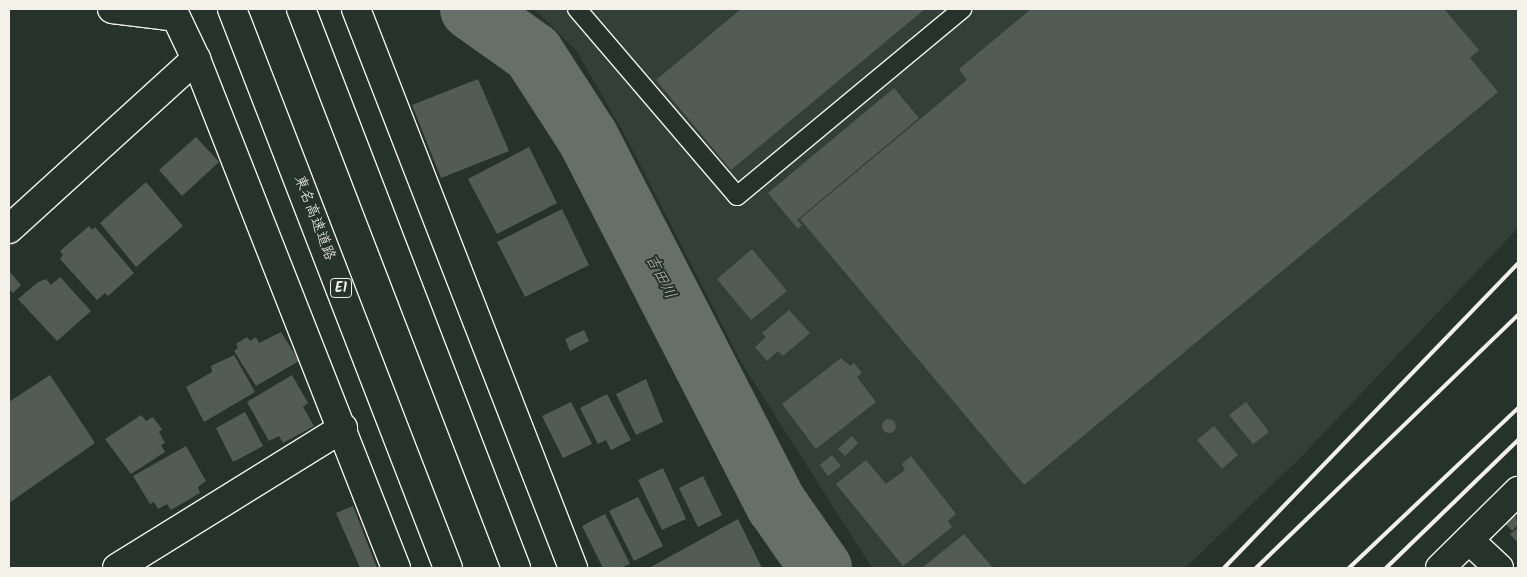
<!DOCTYPE html>
<html>
<head>
<meta charset="utf-8">
<style>
  body { margin:0 }
  #map { position:relative; width:1527px; height:577px; overflow:hidden; background:#26332d; font-family:Kalam,"Klee One",sans-serif }
  div>[style] { position:absolute }
  .built>* { inset:0; background:#333f39 }
  .river>* { height:62px; margin:-31px; padding:0 31px; transform-origin:31px; border-radius:31px; background:#676f68 }
  .building>* { inset:0; background:#525c55 }
  .round { border-radius:50% }
  .roads { filter:drop-shadow(1px 0 #f4f1e8) drop-shadow(-1px 0 #f4f1e8) drop-shadow(0 1px #f4f1e8) drop-shadow(0 -1px #f4f1e8) }
  .service>* { height:18px; margin:-9px; padding:0 9px; transform-origin:9px; border-radius:9px; background:#26332d }
  .minor>* { height:28px; margin:-14px; padding:0 14px; transform-origin:14px; border-radius:14px; background:#26332d }
  .motorway>* { height:28px; margin:-14px; padding:0 14px; transform-origin:14px; border-radius:14px; background:#26332d }
  .rail>* { height:4px; margin:-2px; padding:0 2px; transform-origin:2px; border-radius:2px; background:#f4f1e8 }
  span { translate:-50% -50%; white-space:nowrap; text-align:center; line-height:1.15; -webkit-text-stroke:4px #26332d; paint-order:stroke }
  .shield-label span { padding:1px 4px; background:#26332d; border:1px solid; border-radius:4px; -webkit-text-stroke-width:0 }
  .shield-label { font-size:14px; color:#f4f1e8; font-weight:700 }
  .street-label { font-size:15px; color:#f4f1e8 }
  .water-label { font-size:16px; color:#bcbdb5; font-style:italic }
  .frame { position:absolute; inset:0; border:10px solid #f4f1e8; pointer-events:none }
</style>
</head>
<body>
<div id="map">
  <div class="built">
    <div style="clip-path:polygon(534px 9px,1518px 9px,1518px 228px,1300px 458px,1185px 568px,872px 568px,741px 362px,627px 139px,576px 50px)"></div>
  </div>
  <div class="river">
    <div style="left:471px;top:9px;width:76px;rotate:35.4deg"></div>
    <div style="left:533px;top:53px;width:101px;rotate:57.1deg"></div>
    <div style="left:588px;top:138px;width:413px;rotate:62.8deg"></div>
    <div style="left:777px;top:505px;width:77px;rotate:55.1deg"></div>
  </div>
  <div class="building">
    <div style="clip-path:polygon(741px 9px,925px 9px,731px 170px,656px 80px)"></div>
    <div style="clip-path:polygon(1031px 9px,1444px 9px,1479px 50px,1470px 58px,1498px 92px,1024px 485px,800px 219px,967px 80px,959px 69px)"></div>
    <div style="clip-path:polygon(478px 79px,509px 151px,441px 178px,412px 105px)"></div>
    <div style="clip-path:polygon(894px 88px,919px 118px,797px 220px,802px 225px,798px 229px,768px 193px)"></div>
    <div style="clip-path:polygon(196px 137px,219px 162px,182px 196px,159px 170px)"></div>
    <div style="clip-path:polygon(529px 147px,557px 203px,497px 234px,468px 179px)"></div>
    <div style="clip-path:polygon(146px 182px,183px 226px,136px 267px,100px 223px)"></div>
    <div style="clip-path:polygon(562px 209px,589px 265px,525px 297px,497px 242px)"></div>
    <div style="clip-path:polygon(89px 226px,92px 230px,95px 227px,134px 273px,108px 296px,105px 293px,97px 300px,60px 259px,63px 255px,60px 251px)"></div>
    <div style="clip-path:polygon(752px 249px,787px 291px,751px 320px,717px 279px)"></div>
    <div style="clip-path:polygon(9px 271px,21px 285px,13px 293px,9px 289px)"></div>
    <div style="clip-path:polygon(60px 277px,91px 311px,57px 341px,18px 299px,38px 282px,46px 279px,51px 285px)"></div>
    <div style="clip-path:polygon(789px 310px,810px 333px,783px 356px,778px 351px,767px 361px,755px 347px,766px 337px,762px 333px)"></div>
    <div style="clip-path:polygon(584px 330px,589px 341px,570px 351px,565px 339px)"></div>
    <div style="clip-path:polygon(281px 332px,299px 361px,256px 386px,234px 351px,238px 348px,236px 344px,247px 337px,250px 341px,256px 337px,259px 343px)"></div>
    <div style="clip-path:polygon(234px 355px,255px 392px,204px 422px,186px 387px,212px 372px,211px 366px)"></div>
    <div style="clip-path:polygon(841px 358px,850px 366px,854px 363px,862px 373px,857px 377px,876px 402px,816px 449px,782px 404px)"></div>
    <div style="clip-path:polygon(50px 375px,95px 443px,9px 503px,9px 402px)"></div>
    <div style="clip-path:polygon(292px 375px,308px 403px,303px 407px,314px 426px,283px 443px,279px 436px,269px 441px,247px 402px)"></div>
    <div style="clip-path:polygon(646px 379px,663px 422px,636px 435px,616px 394px)"></div>
    <div style="clip-path:polygon(607px 394px,631px 440px,611px 450px,606px 440px,598px 444px,580px 408px)"></div>
    <div style="clip-path:polygon(571px 402px,592px 444px,563px 458px,542px 416px)"></div>
    <div style="clip-path:polygon(1246px 402px,1269px 432px,1253px 444px,1229px 415px)"></div>
    <div style="clip-path:polygon(245px 412px,263px 446px,233px 462px,216px 428px)"></div>
    <div style="clip-path:polygon(141px 415px,146px 421px,153px 417px,162px 429px,159px 432px,165px 443px,161px 445px,165px 452px,131px 474px,105px 439px)"></div>
    <div class="round" style="left:882px;top:419px;width:14px;height:14px"></div>
    <div style="clip-path:polygon(1214px 426px,1238px 455px,1222px 469px,1197px 440px)"></div>
    <div style="clip-path:polygon(852px 436px,858px 443px,845px 456px,838px 449px)"></div>
    <div style="clip-path:polygon(186px 446px,206px 481px,198px 487px,200px 493px,171px 510px,167px 504px,158px 509px,154px 502px,150px 504px,133px 476px)"></div>
    <div style="clip-path:polygon(832px 455px,841px 466px,828px 476px,820px 465px)"></div>
    <div style="clip-path:polygon(911px 456px,956px 514px,948px 521px,952px 527px,903px 566px,836px 484px,866px 460px,886px 484px,905px 470px,902px 464px)"></div>
    <div style="clip-path:polygon(663px 468px,686px 519px,662px 530px,638px 480px)"></div>
    <div style="clip-path:polygon(703px 476px,722px 515px,698px 527px,679px 488px)"></div>
    <div style="clip-path:polygon(1518px 495px,1518px 511px,1515px 514px,1518px 525px,1512px 531px,1497px 514px)"></div>
    <div style="clip-path:polygon(638px 497px,663px 546px,634px 561px,609px 511px)"></div>
    <div style="clip-path:polygon(353px 506px,377px 568px,360px 568px,336px 513px)"></div>
    <div style="clip-path:polygon(605px 514px,630px 564px,620px 568px,603px 568px,582px 526px)"></div>
    <div style="clip-path:polygon(738px 519px,762px 568px,649px 568px)"></div>
    <div style="clip-path:polygon(1518px 528px,1518px 543px,1510px 534px)"></div>
    <div style="clip-path:polygon(964px 534px,993px 568px,922px 568px)"></div>
  </div>
  <div class="roads">
    <div class="service">
      <div style="left:577px;top:9px;width:246px;rotate:49.4deg"></div>
      <div style="left:737px;top:196px;width:293px;rotate:-39.7deg"></div>
    </div>
    <div class="minor">
      <div style="left:112px;top:9px;width:64px;rotate:7.1deg"></div>
      <div style="left:176px;top:17px;width:47px;rotate:64.5deg"></div>
      <div style="left:196px;top:59px;width:547px;rotate:68.55deg"></div>
      <div style="left:356px;top:9px;width:600px;rotate:68.78deg"></div>
      <div style="left:9px;top:229px;width:253px;rotate:-42.3deg"></div>
      <div style="left:1469px;top:540px;width:41px;rotate:43deg"></div>
      <div style="left:117px;top:568px;width:266px;rotate:-31.8deg"></div>
      <div style="left:1440px;top:568px;width:110px;rotate:-44.6deg"></div>
    </div>
    <div class="motorway">
      <div style="left:232px;top:9px;width:599px;rotate:68.87deg"></div>
      <div style="left:301px;top:9px;width:599px;rotate:68.96deg"></div>
    </div>
  </div>
  <div class="rail">
    <div style="left:1224px;top:568px;width:423px;rotate:-46deg"></div>
    <div style="left:1256px;top:568px;width:364px;rotate:-44deg"></div>
    <div style="left:1349px;top:568px;width:233px;rotate:-43.4deg"></div>
    <div style="left:1386px;top:568px;width:184px;rotate:-44.1deg"></div>
  </div>
  <div class="shield-label">
    <span style="left:341px;top:288px">E1</span>
  </div>
  <div class="street-label">
    <span style="left:314px;top:218px;rotate:69deg">東名高速道路</span>
  </div>
  <div class="water-label">
    <span style="left:660px;top:277px;rotate:63deg">吉田川</span>
  </div>
  <div class="frame"></div>
</div>
</body>
</html>
